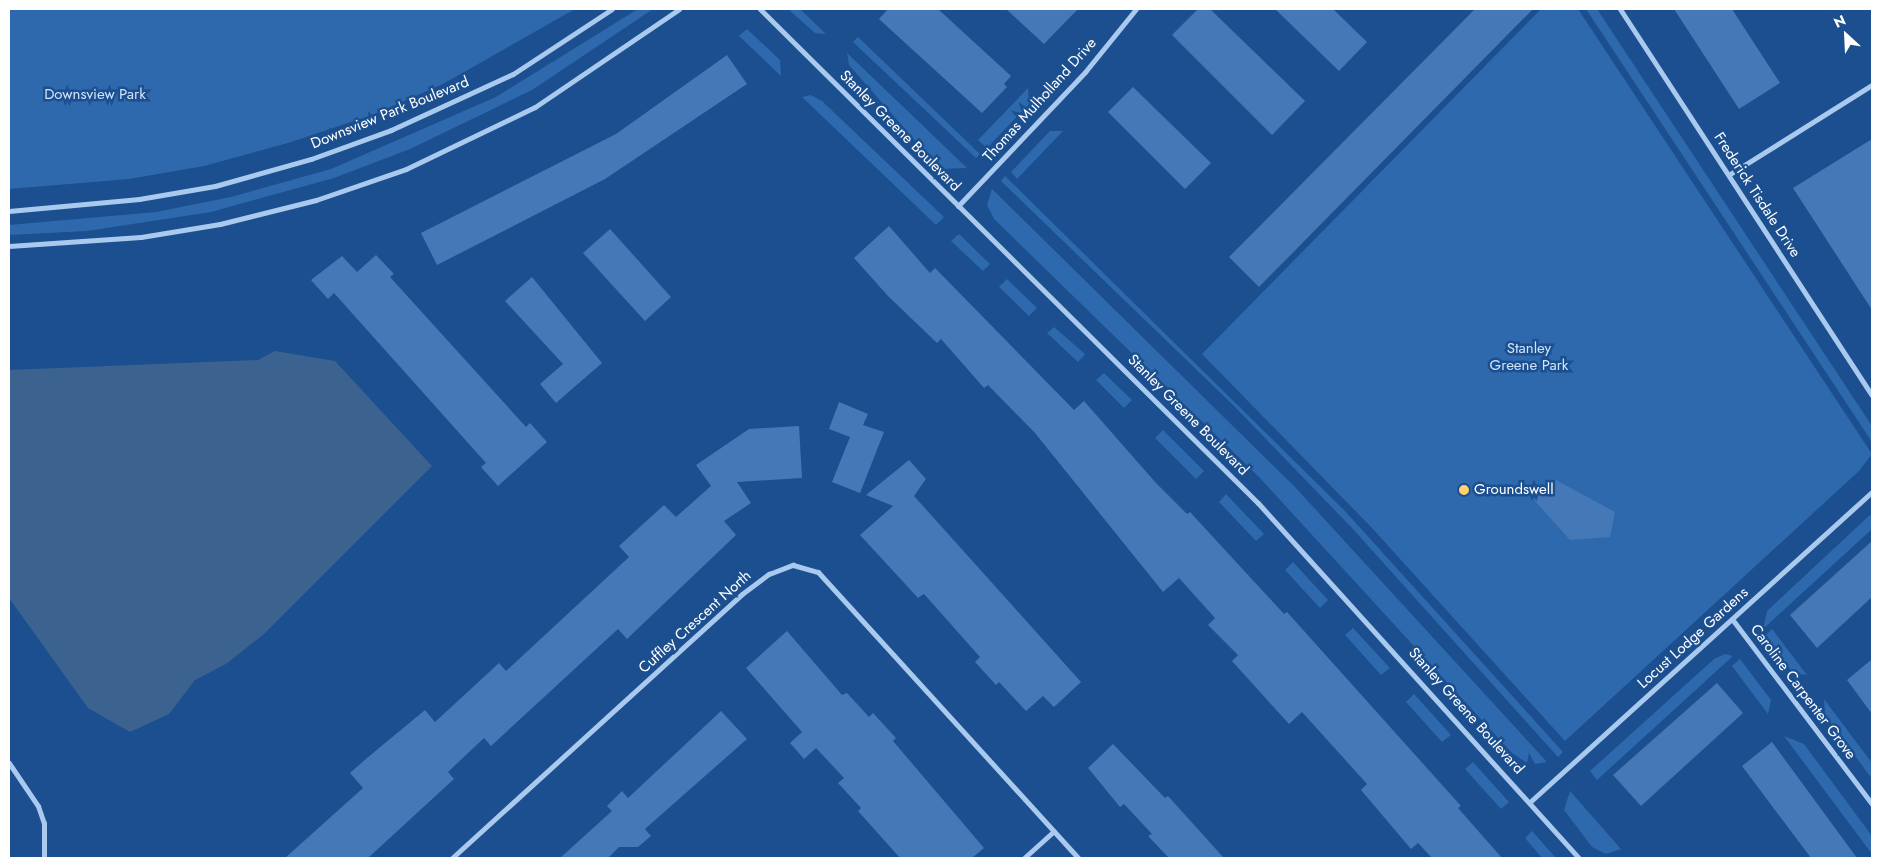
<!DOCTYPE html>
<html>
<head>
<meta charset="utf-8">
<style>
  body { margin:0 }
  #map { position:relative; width:1881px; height:867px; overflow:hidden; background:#1b4f8f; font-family:Jost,sans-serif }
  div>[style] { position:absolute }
  .green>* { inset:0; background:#2e69ad }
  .water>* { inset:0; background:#3c6290 }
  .building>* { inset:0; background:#4478b7 }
  .street>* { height:5px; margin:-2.5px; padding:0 2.5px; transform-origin:2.5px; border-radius:2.5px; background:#a9c9ee }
  .dots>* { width:14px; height:14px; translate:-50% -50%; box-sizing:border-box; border:2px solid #1b4f8f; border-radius:50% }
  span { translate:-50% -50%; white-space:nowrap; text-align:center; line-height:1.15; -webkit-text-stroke:5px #1b4f8f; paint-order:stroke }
  .park-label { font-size:15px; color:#cfe3fa }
  .street-label { font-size:15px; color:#fff }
  .poi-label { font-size:15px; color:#fff }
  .left { translate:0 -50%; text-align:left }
  .frame { position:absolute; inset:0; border:10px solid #fff; pointer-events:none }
  .north { position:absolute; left:1821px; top:10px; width:50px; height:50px; -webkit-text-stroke:4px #1b4f8f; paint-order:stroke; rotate:335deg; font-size:14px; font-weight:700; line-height:20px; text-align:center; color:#fff }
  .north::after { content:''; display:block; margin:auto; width:18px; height:22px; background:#fff; clip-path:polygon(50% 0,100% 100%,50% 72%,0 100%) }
</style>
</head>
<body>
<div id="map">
  <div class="green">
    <div style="clip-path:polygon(9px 9px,575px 9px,443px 84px,372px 115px,288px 143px,204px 166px,129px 179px,9px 189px)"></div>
    <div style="clip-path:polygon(638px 9px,653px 9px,532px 90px,410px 149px,334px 178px,211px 212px,87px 231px,9px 235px,9px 225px,156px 212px,231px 197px,331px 169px,496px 97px)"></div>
    <div style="clip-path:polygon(788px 9px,800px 9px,826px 34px,815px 33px)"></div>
    <div style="clip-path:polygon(1541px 9px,1578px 9px,1872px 454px,1859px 471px,1565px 741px,1372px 528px,1202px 354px)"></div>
    <div style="clip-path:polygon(1586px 9px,1597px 9px,1872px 426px,1872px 442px)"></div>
    <div style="clip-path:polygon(747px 29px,780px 60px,781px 76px,739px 36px)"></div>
    <div style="clip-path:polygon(858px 37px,980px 154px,976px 158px,853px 42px)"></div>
    <div style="clip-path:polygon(847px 53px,916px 119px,967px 168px,940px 169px,849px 65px)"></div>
    <div style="clip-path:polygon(1028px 88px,1029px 104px,987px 148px,978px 140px)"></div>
    <div style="clip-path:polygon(811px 95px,822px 101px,944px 217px,936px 225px,802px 97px)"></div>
    <div style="clip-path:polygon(1050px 131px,1063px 131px,1017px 179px,1011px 172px)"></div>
    <div style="clip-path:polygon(1005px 176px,1344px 510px,1563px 752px,1558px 757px,1352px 528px,1233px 405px,1001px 181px)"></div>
    <div style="clip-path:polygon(992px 189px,1295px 487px,1547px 762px,1535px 764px,1529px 753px,1527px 763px,1512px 753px,1259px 477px,994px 219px,987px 205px)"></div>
    <div style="clip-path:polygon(959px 234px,990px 264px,983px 271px,951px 241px)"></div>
    <div style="clip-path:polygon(1007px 279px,1037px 308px,1029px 316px,999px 287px)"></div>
    <div style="clip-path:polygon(1054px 327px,1085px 354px,1078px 362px,1047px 333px)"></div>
    <div style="clip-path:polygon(1104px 373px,1132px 400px,1124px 408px,1096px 380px)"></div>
    <div style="clip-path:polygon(1163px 430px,1204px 471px,1196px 479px,1155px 438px)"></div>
    <div style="clip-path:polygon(1226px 494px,1264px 534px,1256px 541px,1219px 502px)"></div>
    <div style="clip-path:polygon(1872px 513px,1872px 529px,1763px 629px,1767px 611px)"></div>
    <div style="clip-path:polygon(1293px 562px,1328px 600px,1320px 608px,1285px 570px)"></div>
    <div style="clip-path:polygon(1353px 628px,1390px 668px,1381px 675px,1345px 635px)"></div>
    <div style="clip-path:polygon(1772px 629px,1807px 675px,1793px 673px,1765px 636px)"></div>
    <div style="clip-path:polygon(1725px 654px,1733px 656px,1597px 780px,1590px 771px,1714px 659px)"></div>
    <div style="clip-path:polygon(1740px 659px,1771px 700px,1768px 714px,1732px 666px)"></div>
    <div style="clip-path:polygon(1414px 694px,1451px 735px,1442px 742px,1406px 702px)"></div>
    <div style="clip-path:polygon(1824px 699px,1872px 763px,1872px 779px,1825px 715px)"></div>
    <div style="clip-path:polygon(1784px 736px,1804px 744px,1872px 836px,1872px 854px)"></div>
    <div style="clip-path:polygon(1473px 762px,1509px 802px,1501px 809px,1465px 769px)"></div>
    <div style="clip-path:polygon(1570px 791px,1621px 849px,1606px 854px,1592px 847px,1564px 810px)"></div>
    <div style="clip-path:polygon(1532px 831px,1556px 858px,1542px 858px,1525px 838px)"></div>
  </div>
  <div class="water">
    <div style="clip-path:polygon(275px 351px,335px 361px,432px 466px,264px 634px,226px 664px,195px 680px,169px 714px,130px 732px,88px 708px,9px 598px,9px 370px,258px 360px)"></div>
  </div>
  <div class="building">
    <div style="clip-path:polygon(888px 9px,938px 9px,1011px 76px,1004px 84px,1007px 87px,982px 113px,879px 19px)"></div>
    <div style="clip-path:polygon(1006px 9px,1078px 9px,1044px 44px)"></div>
    <div style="clip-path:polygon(1198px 9px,1210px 9px,1305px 101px,1272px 135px,1172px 35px)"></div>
    <div style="clip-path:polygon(1275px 9px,1333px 9px,1367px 42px,1339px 71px)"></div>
    <div style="clip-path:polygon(1475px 9px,1533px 9px,1259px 287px,1229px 257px)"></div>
    <div style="clip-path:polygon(1674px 9px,1732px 9px,1780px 83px,1739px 109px)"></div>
    <div style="clip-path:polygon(727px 55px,747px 84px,605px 179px,437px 265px,421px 233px,616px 134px)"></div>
    <div style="clip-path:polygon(1133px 87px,1211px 163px,1185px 189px,1108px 112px)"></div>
    <div style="clip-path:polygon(1872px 139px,1872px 310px,1793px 188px)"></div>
    <div style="clip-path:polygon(889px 226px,930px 273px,935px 268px,1074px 410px,1084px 401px,1156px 483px,1187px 514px,1190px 512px,1284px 614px,1287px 612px,1461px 806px,1458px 808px,1502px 858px,1432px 858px,1418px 843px,1411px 849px,1361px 790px,1367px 784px,1302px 712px,1289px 724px,1232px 661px,1238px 655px,1208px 625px,1215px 618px,1179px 578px,1163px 592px,1035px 433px,988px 385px,984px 388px,941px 339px,937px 343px,888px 296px,854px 258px)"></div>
    <div style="clip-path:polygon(610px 229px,671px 297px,645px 321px,583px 253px)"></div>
    <div style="clip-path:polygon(376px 255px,394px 274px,390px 277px,526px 427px,530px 423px,547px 442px,498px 486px,481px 467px,486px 463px,334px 293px,328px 299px,311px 280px,342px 256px,357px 272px)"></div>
    <div style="clip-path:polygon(532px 277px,602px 363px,556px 403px,540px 384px,563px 364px,505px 301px)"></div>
    <div style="clip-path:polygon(839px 402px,868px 414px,863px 425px,884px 432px,860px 493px,832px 482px,850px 437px,829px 429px)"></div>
    <div style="clip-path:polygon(799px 426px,802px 478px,737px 482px,751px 503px,724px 521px,736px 535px,627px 639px,618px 629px,491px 746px,484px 738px,448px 772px,454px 779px,368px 858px,285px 858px,363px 788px,350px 773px,367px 758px,425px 710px,435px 722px,499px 663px,506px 671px,629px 557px,619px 546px,664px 505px,676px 517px,711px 486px,696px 465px,749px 429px)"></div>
    <div style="clip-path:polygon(909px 460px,926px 479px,914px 496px,1081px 682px,1054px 707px,1043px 696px,1026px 711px,999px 682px,996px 685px,975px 662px,980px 657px,924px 594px,918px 598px,860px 535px,893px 506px,866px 495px)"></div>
    <div style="clip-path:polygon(1554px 479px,1615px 512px,1610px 537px,1570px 540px,1534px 500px)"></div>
    <div style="clip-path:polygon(1872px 541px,1872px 597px,1817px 648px,1790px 615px)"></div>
    <div style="clip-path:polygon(787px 631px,842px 695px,847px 693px,869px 717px,873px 713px,896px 738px,893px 741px,984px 848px,972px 858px,900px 858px,858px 811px,861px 808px,838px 783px,844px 778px,816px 748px,804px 759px,790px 743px,802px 732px,746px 668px)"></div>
    <div style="clip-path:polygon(1872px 659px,1872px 714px,1847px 680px)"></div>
    <div style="clip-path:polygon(1717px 683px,1743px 713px,1641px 806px,1613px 775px)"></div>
    <div style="clip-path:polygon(721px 711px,747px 739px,645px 829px,651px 836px,638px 847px,619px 847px,608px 858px,560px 858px,612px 811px,607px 806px,622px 791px,628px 798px)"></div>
    <div style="clip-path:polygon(1772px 742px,1857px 858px,1811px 858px,1742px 766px)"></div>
    <div style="clip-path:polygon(1113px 744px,1165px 798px,1168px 796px,1224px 858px,1169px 858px,1148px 836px,1152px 834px,1124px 804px,1120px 807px,1088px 768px)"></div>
  </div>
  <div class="street">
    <div style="left:760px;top:9px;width:701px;rotate:44.77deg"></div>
    <div style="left:1258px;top:503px;width:479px;rotate:47.9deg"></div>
    <div style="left:1620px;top:9px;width:461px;rotate:56.9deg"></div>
    <div style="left:1730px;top:174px;width:168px;rotate:-32.1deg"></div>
    <div style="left:958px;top:206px;width:185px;rotate:-46.5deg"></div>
    <div style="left:1085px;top:72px;width:81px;rotate:-51deg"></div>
    <div style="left:9px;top:211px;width:131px;rotate:-5.3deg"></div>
    <div style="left:139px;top:199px;width:77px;rotate:-9.7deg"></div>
    <div style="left:215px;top:186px;width:100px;rotate:-15.7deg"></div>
    <div style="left:311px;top:159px;width:85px;rotate:-19.9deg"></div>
    <div style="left:391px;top:130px;width:134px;rotate:-24.7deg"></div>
    <div style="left:513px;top:74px;width:118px;rotate:-33.3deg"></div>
    <div style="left:9px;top:246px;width:132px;rotate:-3.9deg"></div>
    <div style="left:141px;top:237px;width:80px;rotate:-9.3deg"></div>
    <div style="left:220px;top:224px;width:99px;rotate:-14deg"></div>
    <div style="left:316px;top:200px;width:95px;rotate:-19deg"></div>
    <div style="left:406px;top:169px;width:143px;rotate:-25.7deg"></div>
    <div style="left:535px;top:107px;width:174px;rotate:-34.2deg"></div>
    <div style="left:1732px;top:619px;width:232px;rotate:52.9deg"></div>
    <div style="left:9px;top:763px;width:52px;rotate:56deg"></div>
    <div style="left:38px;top:806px;width:18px;rotate:71deg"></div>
    <div style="left:44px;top:823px;width:35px;rotate:90deg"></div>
    <div style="left:1531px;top:801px;width:460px;rotate:-42.2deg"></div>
    <div style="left:452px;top:858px;width:392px;rotate:-42.3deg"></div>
    <div style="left:742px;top:594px;width:34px;rotate:-37deg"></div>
    <div style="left:769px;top:574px;width:26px;rotate:-21deg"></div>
    <div style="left:793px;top:565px;width:26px;rotate:16deg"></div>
    <div style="left:818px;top:572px;width:387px;rotate:47.7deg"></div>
    <div style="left:1024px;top:858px;width:40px;rotate:-42deg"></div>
  </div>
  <div class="dots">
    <div style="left:1464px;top:490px;background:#ffd166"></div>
  </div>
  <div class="park-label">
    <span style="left:95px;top:95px">Downsview Park</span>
    <span style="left:1529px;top:357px">Stanley<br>Greene Park</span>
  </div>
  <div class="street-label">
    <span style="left:1040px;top:100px;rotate:-48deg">Thomas Mulholland Drive</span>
    <span style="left:390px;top:113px;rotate:-22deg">Downsview Park Boulevard</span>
    <span style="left:900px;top:131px;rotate:45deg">Stanley Greene Boulevard</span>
    <span style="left:1757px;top:195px;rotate:57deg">Frederick Tisdale Drive</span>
    <span style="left:1188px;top:415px;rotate:45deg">Stanley Greene Boulevard</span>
    <span style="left:695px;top:622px;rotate:-42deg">Cuffley Crescent North</span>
    <span style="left:1693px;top:638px;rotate:-42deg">Locust Lodge Gardens</span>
    <span style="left:1803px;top:692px;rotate:53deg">Caroline Carpenter Grove</span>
    <span style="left:1466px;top:711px;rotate:48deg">Stanley Greene Boulevard</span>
  </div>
  <div class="poi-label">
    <span class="left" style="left:1474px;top:490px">Groundswell</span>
  </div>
  <div class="frame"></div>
  <div class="north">N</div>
</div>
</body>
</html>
